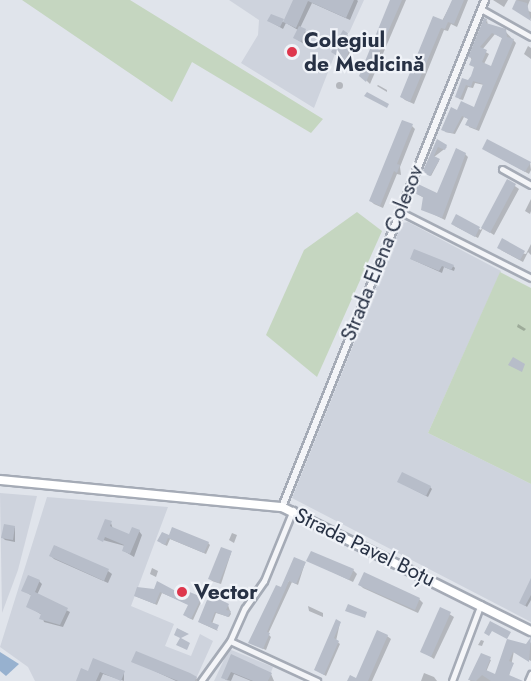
<!DOCTYPE html>
<html>
<head>
<meta charset="utf-8">
<style>
  body { margin:0 }
  #map { position:relative; width:531px; height:681px; overflow:hidden; background:#e0e4eb; font-family:Jost,sans-serif }
  div>[style] { position:absolute }
  .built>* { inset:0; background:#ced3dd }
  .green>* { inset:0; background:#c5d6c0 }
  .water>* { inset:0; background:#97b1cf }
  .shadow>* { inset:0; background:#0003 }
  .round { border-radius:50% }
  .building>* { inset:0; background:#b7bdc9 }
  .roads { filter:drop-shadow(2px 0 #a5abb6) drop-shadow(-2px 0 #a5abb6) drop-shadow(0 2px #a5abb6) drop-shadow(0 -2px #a5abb6) }
  .minor>* { height:5px; margin:-2.5px; padding:0 2.5px; transform-origin:2.5px; border-radius:2.5px; background:#f4f5f8 }
  .tertiary>* { height:6px; margin:-3px; padding:0 3px; transform-origin:3px; border-radius:3px; background:#f4f5f8 }
  .primary>* { height:8px; margin:-4px; padding:0 4px; transform-origin:4px; border-radius:4px; background:#fff }
  .dots>* { width:16px; height:16px; translate:-50% -50%; box-sizing:border-box; border:3px solid #f0f3f8; border-radius:50% }
  span { translate:-50% -50%; white-space:nowrap; text-align:center; line-height:1.15; -webkit-text-stroke:4.5px #f0f3f8; paint-order:stroke }
  .poi-label { font-size:21px; color:#273144; font-weight:700 }
  .left { translate:0 -50%; text-align:left }
  .street-label { font-size:21px; color:#273144 }
</style>
</head>
<body>
<div id="map">
  <div class="built">
    <div style="clip-path:polygon(229px 0,364px 0,349px 33px,344px 31px,314px 108px,241px 63px,258px 35px,259px 20px)"></div>
    <div style="clip-path:polygon(408px 222px,501px 271px,428px 433px,531px 484px,531px 622px,292px 498px,402px 223px)"></div>
    <div style="clip-path:polygon(0 493px,37px 496px,18px 570px,2px 613px)"></div>
    <div style="clip-path:polygon(47px 497px,168px 507px,131px 606px,174px 624px,165px 646px,191px 656px,200px 634px,213px 641px,195px 681px,35px 681px,28px 667px,0 647px)"></div>
    <div style="clip-path:polygon(229px 649px,273px 667px,268px 681px,214px 681px)"></div>
  </div>
  <div class="green">
    <div style="clip-path:polygon(22px 0,130px 0,323px 119px,311px 133px,192px 62px,172px 102px)"></div>
    <div style="clip-path:polygon(357px 212px,382px 231px,317px 377px,266px 335px,304px 250px)"></div>
    <div style="clip-path:polygon(500px 272px,531px 288px,531px 484px,428px 433px)"></div>
  </div>
  <div class="water">
    <div style="clip-path:polygon(0 652px,19px 664px,6px 676px,0 671px)"></div>
  </div>
  <div class="shadow">
    <div style="clip-path:polygon(295px 0,357px 0,358px 1px,350px 20px,312px 3px,300px 28px,309px 34px,304px 44px,295px 38px,298px 30px,286px 23px,283px 29px,269px 21px,285px 22px)"></div>
    <div style="clip-path:polygon(392px 0,406px 0,370px 84px,361px 75px)"></div>
    <div style="clip-path:polygon(453px 0,468px 0,457px 27px,451px 24px,448px 31px,444px 30px,414px 104px,405px 100px,402px 97px)"></div>
    <div style="clip-path:polygon(493px 0,508px 0,504px 7px)"></div>
    <div style="clip-path:polygon(517px 0,530px 0,526px 10px,531px 12px,531px 19px,514px 8px)"></div>
    <div style="clip-path:polygon(evenodd,487px 20px,488px 26px,505px 31px,516px 43px,479px 131px,469px 127px,469px 119px,464px 117px,455px 134px,445px 132px,458px 112px,474px 109px,484px 85px,475px 83px,473px 88px,468px 87px,463px 100px,459px 99px,463px 80px,469px 82px,475px 67px,470px 56px,487px 20px,495px 34px,504px 39px,492px 68px,484px 64px,489px 54px,482px 50px,495px 34px)"></div>
    <div style="clip-path:polygon(344px 32px,348px 36px,345px 45px,351px 48px,348px 61px,334px 53px)"></div>
    <div style="clip-path:polygon(528px 46px,531px 48px,531px 59px,524px 54px)"></div>
    <div class="round" style="left:335.5px;top:81.5px;width:7px;height:7px"></div>
    <div style="clip-path:polygon(378px 85px,387px 90px,387px 92px,377px 86px)"></div>
    <div style="clip-path:polygon(412px 126px,415px 129px,400px 167px,401px 175px,397px 174px,383px 208px,374px 204px,371px 201px)"></div>
    <div style="clip-path:polygon(437px 141px,447px 147px,434px 157px,439px 161px,431px 176px,424px 173px)"></div>
    <div style="clip-path:polygon(484px 149px,530px 163px,531px 170px,529px 174px)"></div>
    <div style="clip-path:polygon(465px 154px,468px 157px,445px 220px,423px 209px,424px 198px,416px 193px,438px 195px)"></div>
    <div style="clip-path:polygon(508px 181px,519px 189px,494px 235px,483px 228px,478px 238px,455px 226px,457px 217px,481px 230px)"></div>
    <div style="clip-path:polygon(531px 199px,531px 211px,530px 214px,525px 211px)"></div>
    <div style="clip-path:polygon(531px 244px,531px 255px,528px 252px,523px 262px,501px 250px,526px 254px)"></div>
    <div style="clip-path:polygon(411px 259px,453px 266px,455px 268px,454px 271px,444px 267px,442px 273px)"></div>
    <div style="clip-path:polygon(518px 324px,526px 329px,524px 331px,517px 327px)"></div>
    <div style="clip-path:polygon(399px 482px,430px 487px,432px 489px,428px 497px)"></div>
    <div style="clip-path:polygon(111px 523px,113px 529px,130px 536px,139px 531px,142px 535px,134px 557px,124px 551px,125px 546px,99px 539px)"></div>
    <div style="clip-path:polygon(15px 527px,15px 542px,5px 540px,3px 538px)"></div>
    <div style="clip-path:polygon(232px 533px,237px 535px,234px 543px,229px 540px)"></div>
    <div style="clip-path:polygon(162px 534px,208px 543px,210px 545px,206px 554px,170px 539px,167px 546px,161px 543px)"></div>
    <div style="clip-path:polygon(55px 546px,108px 571px,112px 574px,108px 583px,54px 559px,51px 556px)"></div>
    <div style="clip-path:polygon(231px 553px,221px 584px,212px 581px,210px 578px)"></div>
    <div style="clip-path:polygon(308px 560px,353px 570px,357px 574px,353px 582px)"></div>
    <div style="clip-path:polygon(305px 563px,298px 585px,292px 582px,268px 634px,271px 637px,266px 650px,252px 644px,282px 589px)"></div>
    <div style="clip-path:polygon(152px 568px,158px 571px,156px 577px,150px 574px)"></div>
    <div style="clip-path:polygon(365px 574px,419px 599px,423px 603px,418px 613px,363px 588px,360px 585px)"></div>
    <div style="clip-path:polygon(39px 581px,42px 584px,37px 595px,70px 612px,63px 627px,44px 622px,42px 615px,28px 606px,32px 596px,23px 590px)"></div>
    <div style="clip-path:polygon(158px 584px,186px 598px,202px 600px,193px 620px,187px 617px,190px 605px,162px 593px,157px 605px,135px 596px,155px 591px)"></div>
    <div style="clip-path:polygon(531px 586px,531px 600px,527px 607px,523px 604px)"></div>
    <div style="clip-path:polygon(212px 603px,228px 605px,231px 614px,229px 617px,216px 613px,212px 624px,218px 631px,201px 623px)"></div>
    <div style="clip-path:polygon(308px 606px,323px 613px,323px 617px,309px 611px)"></div>
    <div style="clip-path:polygon(441px 609px,454px 617px,434px 659px,422px 651px)"></div>
    <div style="clip-path:polygon(340px 623px,336px 641px,340px 644px,326px 676px,316px 670px)"></div>
    <div style="clip-path:polygon(387px 636px,391px 639px,372px 681px,350px 681px,357px 680px)"></div>
    <div style="clip-path:polygon(481px 640px,484px 641px,482px 646px,478px 645px)"></div>
    <div style="clip-path:polygon(508px 641px,527px 646px,531px 642px,531px 661px,514px 651px,509px 676px,521px 681px,470px 681px,481px 655px,491px 660px,486px 672px,496px 676px)"></div>
    <div style="clip-path:polygon(231px 656px,271px 674px,274px 681px,251px 681px,234px 674px,231px 681px,226px 680px,223px 677px)"></div>
    <div style="clip-path:polygon(94px 660px,124px 673px,124px 681px,103px 674px,100px 681px,78px 681px,88px 673px)"></div>
    <div style="clip-path:polygon(133px 661px,196px 678px,199px 681px,176px 681px)"></div>
    <div style="clip-path:polygon(424px 673px,434px 677px,437px 681px,421px 681px)"></div>
  </div>
  <div class="building">
    <div style="clip-path:polygon(293px 0,354px 0,346px 18px,308px 1px,296px 28px,283px 22px)"></div>
    <div style="clip-path:polygon(390px 0,402px 0,366px 82px,359px 76px)"></div>
    <div style="clip-path:polygon(452px 0,464px 0,454px 24px,448px 22px,445px 29px,441px 28px,410px 102px,400px 97px,433px 16px,443px 20px)"></div>
    <div style="clip-path:polygon(516px 0,527px 3px,531px 21px,512px 9px)"></div>
    <div style="clip-path:polygon(271px 14px,284px 19px,280px 27px,267px 21px)"></div>
    <div style="clip-path:polygon(evenodd,484px 18px,487px 19px,486px 23px,506px 29px,507px 37px,514px 39px,476px 129px,465px 125px,468px 119px,462px 116px,453px 133px,446px 132px,441px 130px,451px 107px,457px 110px,461px 101px,474px 107px,483px 84px,473px 81px,471px 87px,466px 85px,460px 99px,455px 97px,462px 78px,468px 80px,471px 76px,474px 67px,469px 65px,472px 58px,468px 57px,484px 18px,492px 33px,502px 38px,491px 66px,482px 62px,487px 50px,480px 47px,492px 33px)"></div>
    <div style="clip-path:polygon(299px 26px,306px 29px,301px 42px,293px 38px)"></div>
    <div style="clip-path:polygon(343px 30px,348px 33px,345px 43px,351px 46px,345px 61px,331px 52px)"></div>
    <div style="clip-path:polygon(367px 92px,389px 104px,387px 108px,364px 96px)"></div>
    <div style="clip-path:polygon(402px 120px,413px 124px,397px 164px,400px 165px,397px 173px,394px 171px,380px 206px,369px 201px)"></div>
    <div style="clip-path:polygon(437px 139px,447px 145px,445px 150px,438px 147px,434px 156px,440px 159px,430px 176px,422px 173px)"></div>
    <div style="clip-path:polygon(487px 139px,531px 162px,525px 172px,482px 149px)"></div>
    <div style="clip-path:polygon(456px 148px,466px 153px,442px 218px,421px 210px,423px 197px,414px 193px,418px 184px,437px 193px)"></div>
    <div style="clip-path:polygon(507px 179px,516px 184px,490px 233px,481px 228px)"></div>
    <div style="clip-path:polygon(456px 214px,480px 227px,475px 237px,451px 224px)"></div>
    <div style="clip-path:polygon(502px 238px,525px 251px,520px 260px,497px 248px)"></div>
    <div style="clip-path:polygon(414px 249px,454px 265px,451px 270px,442px 266px,439px 271px,410px 259px)"></div>
    <div style="clip-path:polygon(513px 357px,525px 364px,522px 372px,508px 365px)"></div>
    <div style="clip-path:polygon(402px 472px,431px 486px,426px 496px,397px 482px)"></div>
    <div style="clip-path:polygon(105px 519px,112px 521px,110px 526px,129px 534px,132px 527px,140px 530px,130px 554px,122px 551px,124px 545px,105px 537px,103px 542px,97px 539px)"></div>
    <div style="clip-path:polygon(4px 524px,15px 526px,13px 540px,1px 538px)"></div>
    <div style="clip-path:polygon(172px 527px,209px 542px,204px 553px,168px 538px,165px 545px,157px 541px,162px 532px,169px 535px)"></div>
    <div style="clip-path:polygon(54px 545px,109px 569px,104px 581px,49px 556px)"></div>
    <div style="clip-path:polygon(221px 547px,232px 551px,219px 583px,208px 579px)"></div>
    <div style="clip-path:polygon(311px 551px,354px 569px,349px 580px,306px 561px)"></div>
    <div style="clip-path:polygon(294px 557px,306px 562px,296px 584px,289px 581px,267px 632px,270px 633px,263px 649px,248px 643px,276px 585px,281px 587px)"></div>
    <div style="clip-path:polygon(364px 572px,420px 598px,415px 610px,358px 585px)"></div>
    <div style="clip-path:polygon(28px 575px,40px 580px,35px 592px,68px 608px,60px 625px,39px 619px,41px 614px,26px 607px,31px 595px,21px 591px)"></div>
    <div style="clip-path:polygon(531px 578px,531px 595px,525px 606px,519px 603px)"></div>
    <div style="clip-path:polygon(157px 581px,185px 596px,187px 591px,202px 597px,191px 619px,183px 615px,188px 605px,160px 592px,155px 604px,134px 596px,137px 587px,154px 589px)"></div>
    <div style="clip-path:polygon(213px 596px,229px 604px,226px 610px,231px 611px,228px 617px,215px 612px,211px 622px,219px 625px,217px 630px,198px 622px,207px 600px,211px 601px)"></div>
    <div style="clip-path:polygon(348px 604px,367px 612px,365px 618px,345px 611px)"></div>
    <div style="clip-path:polygon(440px 607px,451px 612px,431px 657px,420px 652px)"></div>
    <div style="clip-path:polygon(336px 619px,341px 622px,334px 638px,339px 641px,324px 675px,314px 670px)"></div>
    <div style="clip-path:polygon(490px 621px,511px 632px,507px 639px,492px 631px,489px 636px,484px 633px)"></div>
    <div style="clip-path:polygon(177px 628px,189px 634px,181px 638px,190px 643px,187px 650px,176px 645px,180px 638px,174px 635px)"></div>
    <div style="clip-path:polygon(377px 630px,388px 635px,368px 681px,347px 681px,350px 675px,356px 678px)"></div>
    <div style="clip-path:polygon(531px 637px,529px 662px,513px 652px,509px 661px,514px 663px,509px 675px,523px 681px,491px 681px,482px 675px,476px 681px,468px 680px,481px 653px,491px 657px,486px 670px,495px 674px,507px 639px,526px 644px)"></div>
    <div style="clip-path:polygon(136px 651px,190px 673px,197px 677px,195px 681px,178px 681px,131px 662px)"></div>
    <div style="clip-path:polygon(231px 654px,272px 673px,268px 681px,253px 681px,231px 672px,227px 680px,221px 678px)"></div>
    <div style="clip-path:polygon(93px 658px,125px 671px,121px 681px,100px 672px,96px 681px,76px 681px,81px 668px,88px 671px)"></div>
  </div>
  <div class="roads">
    <div class="minor">
      <div style="left:481px;top:9px;width:57px;rotate:29.2deg"></div>
      <div style="left:502px;top:169px;width:33px;rotate:29deg"></div>
      <div style="left:399px;top:211px;width:148px;rotate:26.9deg"></div>
      <div style="left:230px;top:641px;width:96px;rotate:24.7deg"></div>
      <div style="left:201px;top:681px;width:49px;rotate:-54.1deg"></div>
      <div style="left:230px;top:641px;width:36px;rotate:-66deg"></div>
      <div style="left:245px;top:608px;width:33px;rotate:-55deg"></div>
      <div style="left:264px;top:581px;width:77px;rotate:-67.8deg"></div>
      <div style="left:452px;top:681px;width:82px;rotate:-69.4deg"></div>
      <div style="left:528px;top:681px;width:8px;rotate:-67deg"></div>
    </div>
    <div class="tertiary">
      <div style="left:282px;top:507px;width:546px;rotate:-68.18deg"></div>
    </div>
    <div class="primary">
      <div style="left:0;top:480px;width:283px;rotate:5.5deg"></div>
      <div style="left:282px;top:507px;width:278px;rotate:26.5deg"></div>
    </div>
  </div>
  <div class="dots">
    <div style="left:292px;top:52px;background:#de374d"></div>
    <div style="left:182px;top:592px;background:#de374d"></div>
  </div>
  <div class="poi-label">
    <span class="left" style="left:304px;top:52px">Colegiul<br>de Medicină</span>
    <span class="left" style="left:194px;top:592px">Vector</span>
  </div>
  <div class="street-label">
    <span style="left:382px;top:253px;rotate:-68deg">Strada Elena Colesov</span>
    <span style="left:365px;top:547px;rotate:26deg">Strada Pavel Boțu</span>
  </div>
</div>
</body>
</html>
